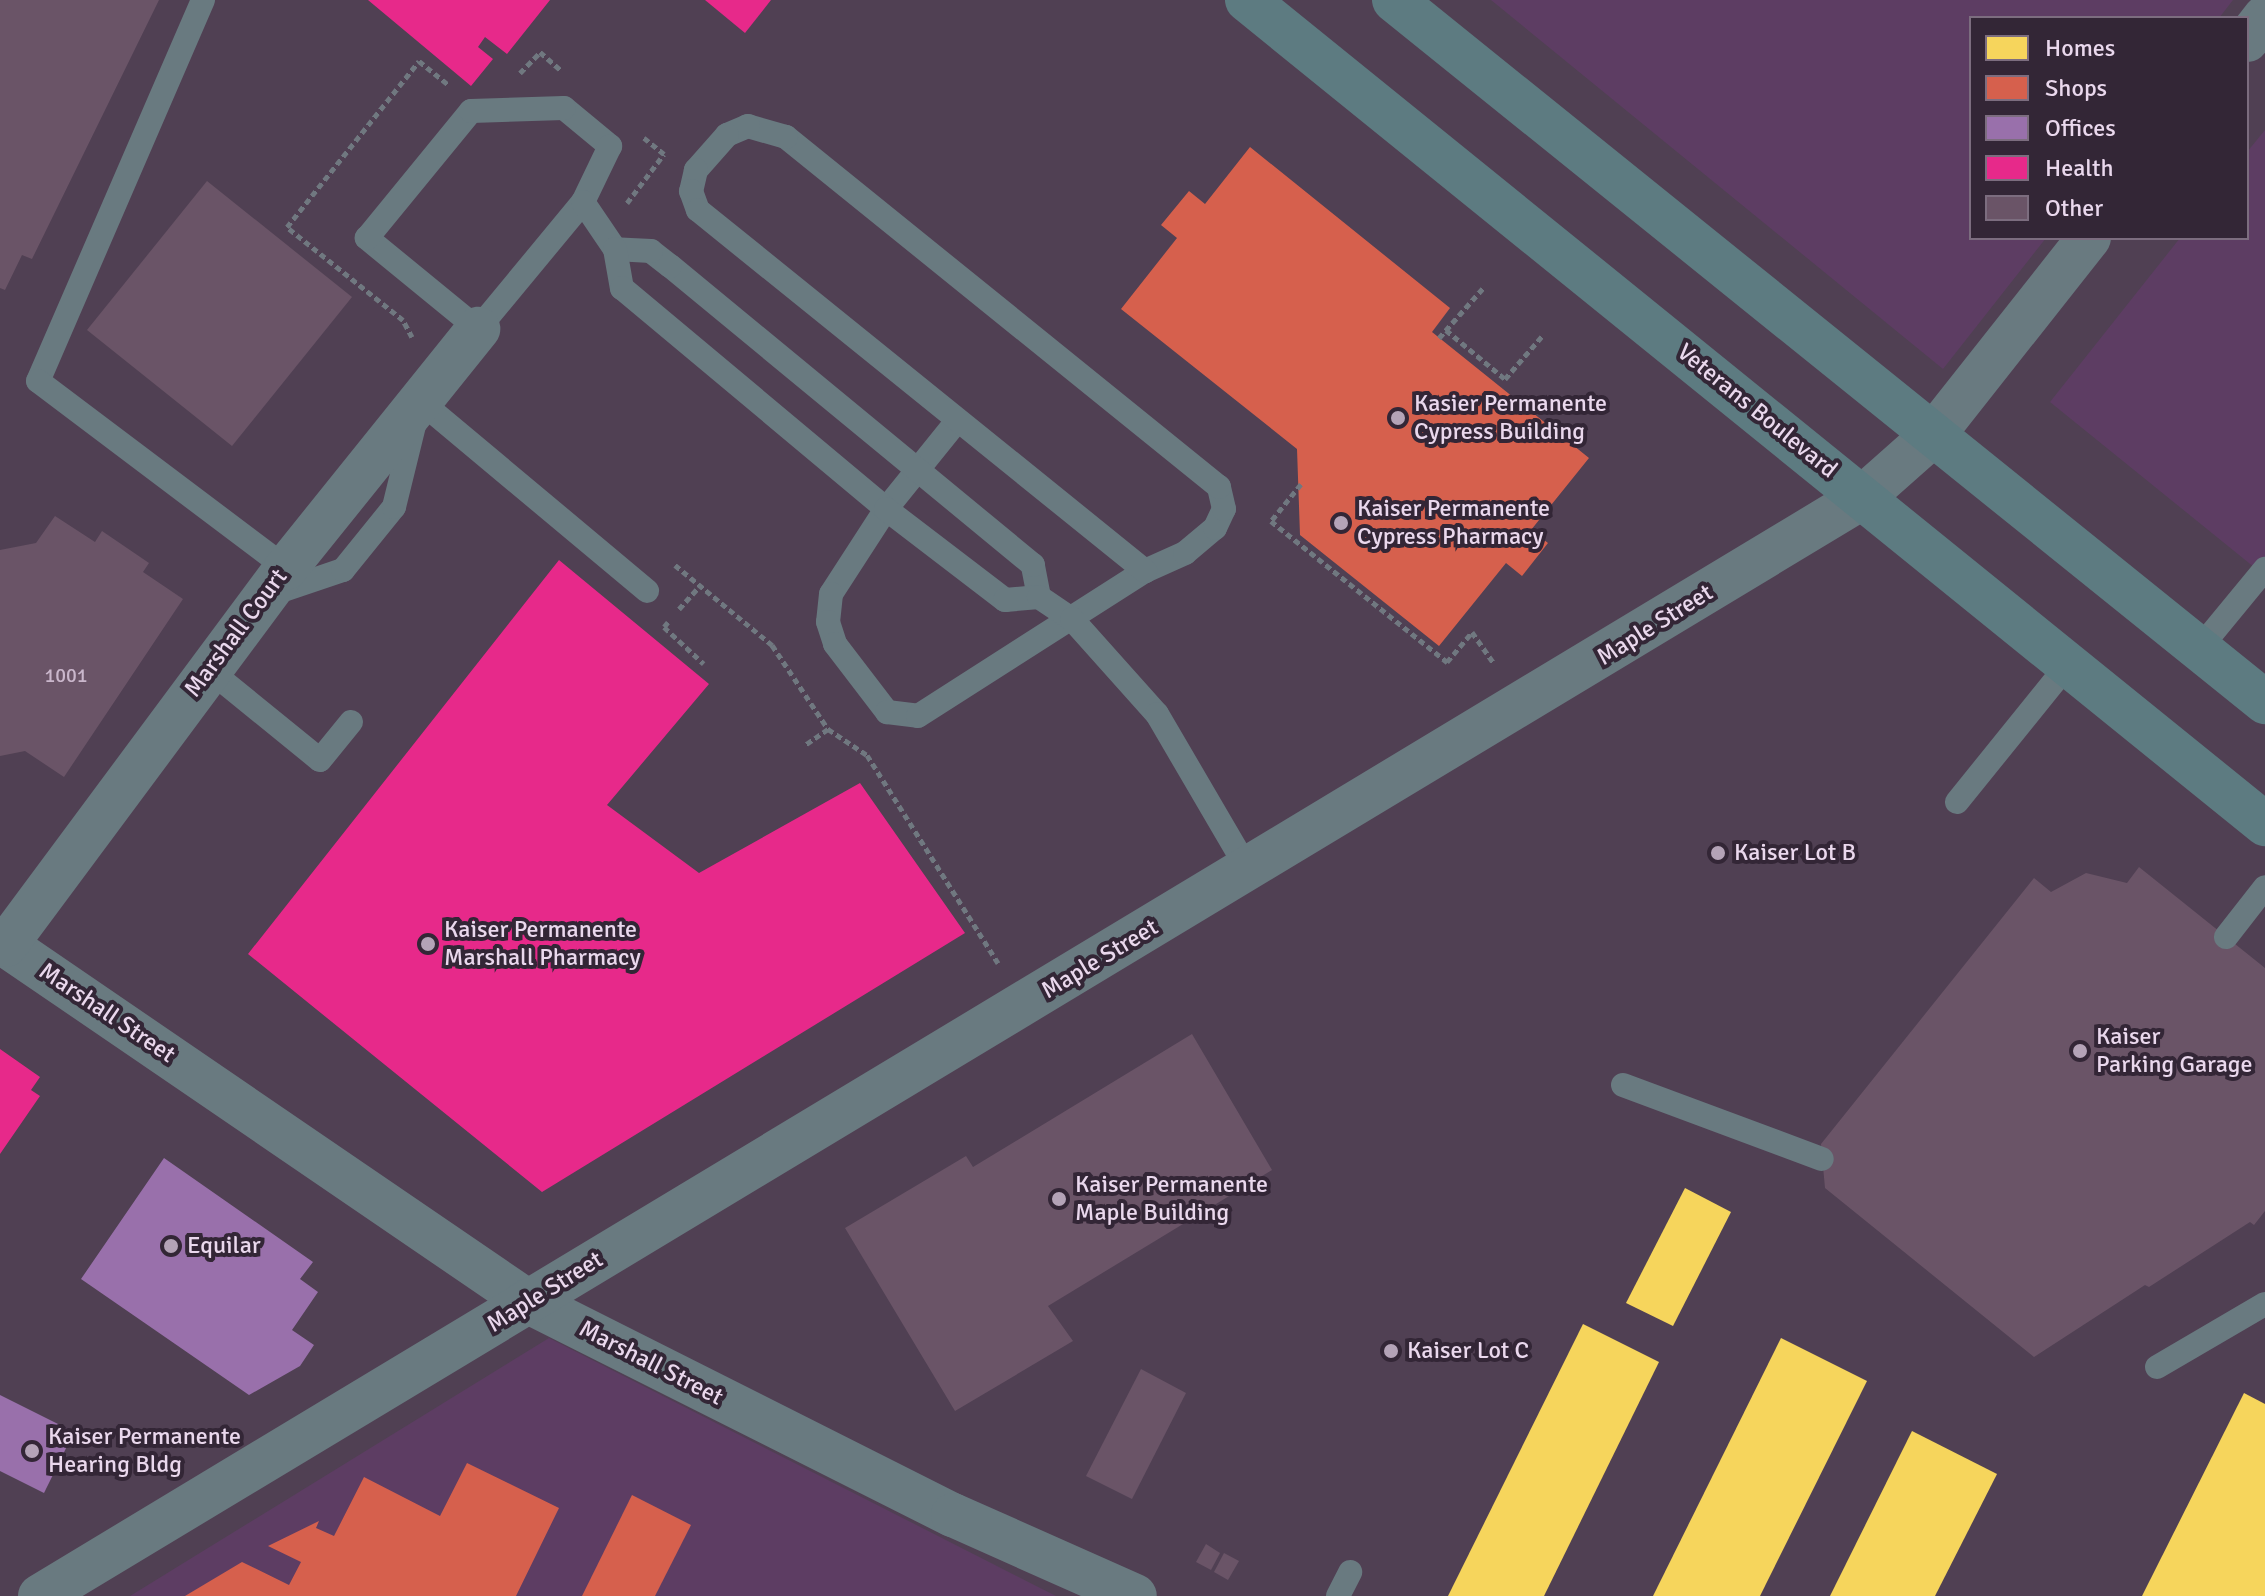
<!DOCTYPE html>
<html>
<head>
<meta charset="utf-8">
<style>
  body { margin:0 }
  #map { position:relative; width:2265px; height:1596px; overflow:hidden; background:#504053; font-family:Signika,sans-serif }
  div>[style] { position:absolute }
  .built>* { inset:0; background:#5d3d63 }
  .homes>* { inset:0; background:#f6d55c }
  .shops>* { inset:0; background:#d6604d }
  .offices>* { inset:0; background:#9970ab }
  .health>* { inset:0; background:#e7298a }
  .building>* { inset:0; background:#6a5467 }
  .path>* { height:5px; margin-top:-2.5px; transform-origin:0; background:repeating-linear-gradient(90deg,#707880 0 6px,transparent 0 10px) }
  .lane>* { height:24px; margin:-12px; padding:0 12px; transform-origin:12px; border-radius:12px; background:#697a80 }
  .street>* { height:44px; margin:-22px; padding:0 22px; transform-origin:22px; border-radius:22px; background:#697a80 }
  .primary>* { height:44px; margin:-22px; padding:0 22px; transform-origin:22px; border-radius:22px; background:#5d7b81 }
  .dots>* { width:22px; height:22px; translate:-50% -50%; box-sizing:border-box; border:4px solid #332636; border-radius:50% }
  span { translate:-50% -50%; white-space:nowrap; text-align:center; line-height:1.15; -webkit-text-stroke:8px #332636; paint-order:stroke }
  .number-label { font-size:20px; color:#cab7cc }
  .number-label span { -webkit-text-stroke-width:0 }
  .poi-label { font-size:24px; color:#ead8ed }
  .left { translate:0 -50%; text-align:left }
  .street-label { font-size:24px; color:#ead8ed }
  .legend { position:absolute; left:1969px; top:16px; width:280px; height:224px; box-sizing:border-box; background:#332636; border:2px solid #7c6d7f; margin:0; padding:10px 14px; list-style:none; font-size:24px; color:#ead8ed }
  .legend li { display:flex; align-items:center; gap:16px; height:40px }
  .legend b { width:40px; border:2px solid #7c6d7f }
</style>
</head>
<body>
<div id="map">
  <div class="built">
    <div style="clip-path:polygon(1491px 0,2233px 0,2219px 18px,1971px 18px,1971px 238px,2046px 238px,1943px 369px)"></div>
    <div style="clip-path:polygon(2265px 130px,2265px 576px,2050px 402px,2180px 238px,2247px 238px,2247px 152px)"></div>
    <div style="clip-path:polygon(549px 1338px,1056px 1596px,130px 1596px)"></div>
  </div>
  <div class="homes">
    <div style="clip-path:polygon(1685px 1188px,1731px 1212px,1673px 1326px,1626px 1303px)"></div>
    <div style="clip-path:polygon(1583px 1324px,1659px 1362px,1544px 1596px,1448px 1596px)"></div>
    <div style="clip-path:polygon(1781px 1338px,1867px 1381px,1760px 1596px,1653px 1596px)"></div>
    <div style="clip-path:polygon(2244px 1393px,2265px 1404px,2265px 1596px,2142px 1596px)"></div>
    <div style="clip-path:polygon(1912px 1431px,1997px 1474px,1935px 1596px,1830px 1596px)"></div>
  </div>
  <div class="shops">
    <div style="clip-path:polygon(1250px 147px,1450px 308px,1432px 332px,1589px 458px,1531px 530px,1548px 543px,1522px 576px,1506px 563px,1439px 646px,1300px 535px,1297px 449px,1121px 309px,1177px 238px,1161px 225px,1189px 191px,1205px 204px)"></div>
    <div style="clip-path:polygon(467px 1463px,559px 1508px,516px 1596px,185px 1596px,242px 1562px,289px 1585px,301px 1562px,268px 1546px,319px 1521px,316px 1528px,334px 1536px,364px 1477px,440px 1516px)"></div>
    <div style="clip-path:polygon(632px 1495px,691px 1525px,655px 1596px,582px 1596px)"></div>
  </div>
  <div class="offices">
    <div style="clip-path:polygon(164px 1158px,313px 1262px,300px 1279px,318px 1292px,292px 1330px,314px 1345px,300px 1366px,249px 1395px,81px 1279px)"></div>
    <div style="clip-path:polygon(0 1395px,74px 1432px,44px 1493px,0 1471px)"></div>
  </div>
  <div class="health">
    <div style="clip-path:polygon(368px 0,550px 0,507px 54px,485px 37px,478px 47px,493px 59px,471px 86px)"></div>
    <div style="clip-path:polygon(705px 0,771px 0,745px 33px)"></div>
    <div style="clip-path:polygon(559px 560px,709px 684px,607px 805px,699px 873px,860px 783px,965px 933px,542px 1192px,248px 954px)"></div>
    <div style="clip-path:polygon(0 1049px,40px 1077px,31px 1090px,40px 1096px,0 1154px)"></div>
  </div>
  <div class="building">
    <div style="clip-path:polygon(0 0,159px 0,32px 259px,22px 255px,5px 290px,0 288px)"></div>
    <div style="clip-path:polygon(207px 181px,352px 297px,232px 446px,87px 330px)"></div>
    <div style="clip-path:polygon(55px 516px,95px 542px,102px 531px,149px 563px,143px 572px,183px 599px,64px 777px,25px 751px,0 756px,0 550px,36px 543px)"></div>
    <div style="clip-path:polygon(2139px 867px,2265px 968px,2265px 1211px,2254px 1225px,2250px 1222px,2149px 1287px,2145px 1285px,2034px 1357px,1825px 1188px,1821px 1144px,2034px 878px,2051px 892px,2086px 873px,2127px 883px)"></div>
    <div style="clip-path:polygon(1192px 1034px,1272px 1170px,1048px 1306px,1073px 1341px,955px 1411px,845px 1228px,966px 1156px,973px 1167px)"></div>
    <div style="clip-path:polygon(1141px 1369px,1186px 1393px,1132px 1499px,1086px 1476px)"></div>
    <div style="clip-path:polygon(1206px 1544px,1220px 1553px,1211px 1570px,1196px 1562px)"></div>
    <div style="clip-path:polygon(1224px 1553px,1239px 1561px,1228px 1580px,1214px 1572px)"></div>
  </div>
  <div class="path">
    <div style="left:520px;top:73px;width:29px;rotate:-46deg"></div>
    <div style="left:540px;top:52px;width:29px;rotate:41deg"></div>
    <div style="left:627px;top:203px;width:61px;rotate:-52.9deg"></div>
    <div style="left:664px;top:154px;width:26px;rotate:-141deg"></div>
    <div style="left:1446px;top:330px;width:77px;rotate:39.7deg"></div>
    <div style="left:1505px;top:379px;width:58px;rotate:-49.2deg"></div>
    <div style="left:412px;top:337px;width:19px;rotate:-118deg"></div>
    <div style="left:403px;top:320px;width:149px;rotate:-141.3deg"></div>
    <div style="left:287px;top:227px;width:212px;rotate:-51.5deg"></div>
    <div style="left:419px;top:61px;width:38px;rotate:39deg"></div>
    <div style="left:1439px;top:338px;width:68px;rotate:-48.6deg"></div>
    <div style="left:1301px;top:484px;width:48px;rotate:129deg"></div>
    <div style="left:1271px;top:521px;width:226px;rotate:38.7deg"></div>
    <div style="left:1447px;top:662px;width:39px;rotate:-50deg"></div>
    <div style="left:1472px;top:632px;width:39px;rotate:55deg"></div>
    <div style="left:675px;top:565px;width:126px;rotate:39.5deg"></div>
    <div style="left:772px;top:645px;width:101px;rotate:56.3deg"></div>
    <div style="left:828px;top:729px;width:28px;rotate:145deg"></div>
    <div style="left:679px;top:609px;width:31px;rotate:-48deg"></div>
    <div style="left:668px;top:622px;width:6px;rotate:129deg"></div>
    <div style="left:664px;top:627px;width:54px;rotate:42.8deg"></div>
    <div style="left:828px;top:729px;width:47px;rotate:33.7deg"></div>
    <div style="left:867px;top:755px;width:246px;rotate:57.8deg"></div>
  </div>
  <div class="lane">
    <div style="left:203px;top:0;width:415px;rotate:113.4deg"></div>
    <div style="left:38px;top:381px;width:311px;rotate:37deg"></div>
    <div style="left:564px;top:108px;width:60px;rotate:39.6deg"></div>
    <div style="left:610px;top:146px;width:62px;rotate:115.7deg"></div>
    <div style="left:583px;top:202px;width:165px;rotate:129.6deg"></div>
    <div style="left:478px;top:329px;width:144px;rotate:-140.7deg"></div>
    <div style="left:367px;top:238px;width:164px;rotate:-50.7deg"></div>
    <div style="left:471px;top:111px;width:93px;rotate:-1.8deg"></div>
    <div style="left:583px;top:202px;width:57px;rotate:55.8deg"></div>
    <div style="left:957px;top:421px;width:113px;rotate:128.9deg"></div>
    <div style="left:886px;top:509px;width:101px;rotate:122.9deg"></div>
    <div style="left:831px;top:594px;width:28px;rotate:96deg"></div>
    <div style="left:828px;top:622px;width:23px;rotate:72deg"></div>
    <div style="left:835px;top:644px;width:86px;rotate:52.6deg"></div>
    <div style="left:887px;top:712px;width:31px;rotate:7deg"></div>
    <div style="left:918px;top:716px;width:269px;rotate:-32.6deg"></div>
    <div style="left:1145px;top:571px;width:44px;rotate:-24.2deg"></div>
    <div style="left:1185px;top:553px;width:39px;rotate:-40deg"></div>
    <div style="left:1215px;top:528px;width:21px;rotate:-65deg"></div>
    <div style="left:1224px;top:509px;width:23px;rotate:-103deg"></div>
    <div style="left:1219px;top:487px;width:557px;rotate:-141.05deg"></div>
    <div style="left:786px;top:137px;width:40px;rotate:-164deg"></div>
    <div style="left:748px;top:126px;width:23px;rotate:157deg"></div>
    <div style="left:727px;top:135px;width:47px;rotate:131.5deg"></div>
    <div style="left:696px;top:170px;width:22px;rotate:103deg"></div>
    <div style="left:691px;top:191px;width:20px;rotate:70deg"></div>
    <div style="left:698px;top:210px;width:575px;rotate:38.92deg"></div>
    <div style="left:272px;top:594px;width:75px;rotate:-18.7deg"></div>
    <div style="left:343px;top:570px;width:81px;rotate:-51deg"></div>
    <div style="left:394px;top:507px;width:109px;rotate:-76.2deg"></div>
    <div style="left:420px;top:401px;width:296px;rotate:39.9deg"></div>
    <div style="left:1039px;top:597px;width:33px;rotate:-101deg"></div>
    <div style="left:1033px;top:565px;width:470px;rotate:-140.5deg"></div>
    <div style="left:670px;top:266px;width:24px;rotate:-142deg"></div>
    <div style="left:651px;top:251px;width:36px;rotate:-177deg"></div>
    <div style="left:615px;top:249px;width:40px;rotate:80deg"></div>
    <div style="left:622px;top:288px;width:344px;rotate:39.9deg"></div>
    <div style="left:886px;top:509px;width:150px;rotate:37.4deg"></div>
    <div style="left:1005px;top:600px;width:34px;rotate:-5deg"></div>
    <div style="left:1039px;top:597px;width:40px;rotate:34deg"></div>
    <div style="left:1072px;top:619px;width:127px;rotate:48.2deg"></div>
    <div style="left:1157px;top:714px;width:181px;rotate:59.7deg"></div>
    <div style="left:2199px;top:649px;width:104px;rotate:-50.5deg"></div>
    <div style="left:208px;top:669px;width:144px;rotate:39.1deg"></div>
    <div style="left:320px;top:760px;width:49px;rotate:-50.8deg"></div>
    <div style="left:1957px;top:802px;width:179px;rotate:-51.1deg"></div>
    <div style="left:2226px;top:937px;width:63px;rotate:-52deg"></div>
    <div style="left:1623px;top:1085px;width:212px;rotate:20.4deg"></div>
    <div style="left:2157px;top:1367px;width:125px;rotate:-30.3deg"></div>
    <div style="left:1338px;top:1596px;width:27px;rotate:-63deg"></div>
  </div>
  <div class="street">
    <div style="left:2247px;top:40px;width:29px;rotate:-52deg"></div>
    <div style="left:0;top:941px;width:638px;rotate:34.34deg"></div>
    <div style="left:527px;top:1301px;width:477px;rotate:26.7deg"></div>
    <div style="left:953px;top:1515px;width:199px;rotate:24deg"></div>
    <div style="left:6px;top:945px;width:470px;rotate:-53.4deg"></div>
    <div style="left:286px;top:568px;width:307px;rotate:-51.2deg"></div>
    <div style="left:40px;top:1596px;width:2129px;rotate:-31.08deg"></div>
    <div style="left:1863px;top:497px;width:95px;rotate:-41.6deg"></div>
    <div style="left:1934px;top:434px;width:250px;rotate:-51.7deg"></div>
  </div>
  <div class="primary">
    <div style="left:1247px;top:0;width:1310px;rotate:38.99deg"></div>
    <div style="left:1394px;top:0;width:1119px;rotate:38.87deg"></div>
  </div>
  <div class="dots">
    <div style="left:1398px;top:418px;background:#b4a3b7"></div>
    <div style="left:1341px;top:523px;background:#b4a3b7"></div>
    <div style="left:1718px;top:853px;background:#b4a3b7"></div>
    <div style="left:428px;top:944px;background:#b4a3b7"></div>
    <div style="left:2080px;top:1051px;background:#b4a3b7"></div>
    <div style="left:1059px;top:1199px;background:#b4a3b7"></div>
    <div style="left:171px;top:1246px;background:#b4a3b7"></div>
    <div style="left:1391px;top:1351px;background:#b4a3b7"></div>
    <div style="left:32px;top:1451px;background:#b4a3b7"></div>
  </div>
  <div class="number-label">
    <span style="left:66px;top:675px">1001</span>
  </div>
  <div class="poi-label">
    <span class="left" style="left:1414px;top:418px">Kasier Permanente<br>Cypress Building</span>
    <span class="left" style="left:1357px;top:523px">Kaiser Permanente<br>Cypress Pharmacy</span>
    <span class="left" style="left:1734px;top:853px">Kaiser Lot B</span>
    <span class="left" style="left:444px;top:944px">Kaiser Permanente<br>Marshall Pharmacy</span>
    <span class="left" style="left:2096px;top:1051px">Kaiser<br>Parking Garage</span>
    <span class="left" style="left:1075px;top:1199px">Kaiser Permanente<br>Maple Building</span>
    <span class="left" style="left:187px;top:1246px">Equilar</span>
    <span class="left" style="left:1407px;top:1351px">Kaiser Lot C</span>
    <span class="left" style="left:48px;top:1451px">Kaiser Permanente<br>Hearing Bldg</span>
  </div>
  <div class="street-label">
    <span style="left:1757px;top:411px;rotate:39deg">Veterans Boulevard</span>
    <span style="left:1655px;top:625px;rotate:-32deg">Maple Street</span>
    <span style="left:236px;top:633px;rotate:-53deg">Marshall Court</span>
    <span style="left:1100px;top:959px;rotate:-31deg">Maple Street</span>
    <span style="left:107px;top:1013px;rotate:34deg">Marshall Street</span>
    <span style="left:545px;top:1292px;rotate:-32deg">Maple Street</span>
    <span style="left:651px;top:1363px;rotate:27deg">Marshall Street</span>
  </div>
  <ul class="legend">
  <li><b style="height:22px;background:#f6d55c"></b>Homes</li>
  <li><b style="height:22px;background:#d6604d"></b>Shops</li>
  <li><b style="height:22px;background:#9970ab"></b>Offices</li>
  <li><b style="height:22px;background:#e7298a"></b>Health</li>
  <li><b style="height:22px;background:#6a5467"></b>Other</li>
  </ul>
</div>
</body>
</html>
